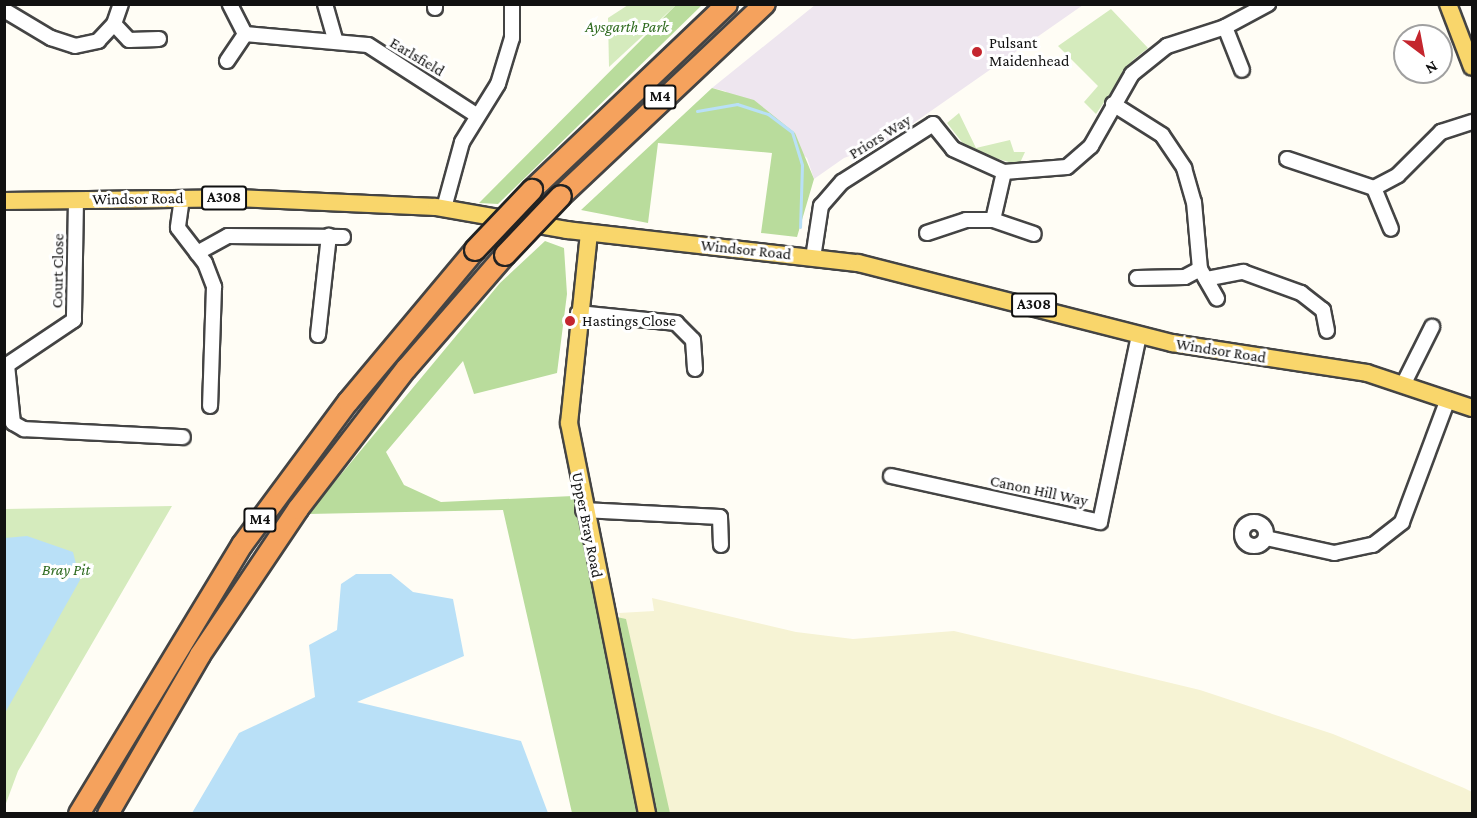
<!DOCTYPE html>
<html>
<head>
<meta charset="utf-8">
<style>
  body { margin:0 }
  #map { position:relative; width:1477px; height:818px; overflow:hidden; background:#fffdf5; font-family:"Crimson Pro",serif }
  div>[style] { position:absolute }
  .industrial>* { inset:0; background:#eee6ef }
  .farmland>* { inset:0; background:#f6f3d4 }
  .green>* { inset:0; background:#d5ebbd }
  .forest>* { inset:0; background:#b9dc9c }
  .water>* { inset:0; background:#b9e0f7 }
  .stream>* { height:3px; margin:-1.5px; padding:0 1.5px; transform-origin:1.5px; border-radius:1.5px; background:#b9e0f7 }
  .roads { filter:drop-shadow(2px 0 #444) drop-shadow(-2px 0 #444) drop-shadow(0 2px #444) drop-shadow(0 -2px #444) }
  .minor>* { height:14px; margin:-7px; padding:0 7px; transform-origin:7px; border-radius:7px; background:#fff }
  .minor>.ring { margin:-7px; padding:0; box-sizing:content-box; background:none; border:14px solid #fff; border-radius:50% }
  .major>* { height:16px; margin:-8px; padding:0 8px; transform-origin:8px; border-radius:8px; background:#f9d66b }
  .highway>* { height:20px; margin:-10px; padding:0 10px; transform-origin:10px; border-radius:10px; background:#f5a25d }
  .bridges { filter:drop-shadow(2px 0 #222) drop-shadow(-2px 0 #222) drop-shadow(0 2px #222) drop-shadow(0 -2px #222) }
  .highway-bridge>* { height:20px; margin:-10px; padding:0 10px; transform-origin:10px; border-radius:10px; background:#f5a25d }
  .dots>* { width:16px; height:16px; translate:-50% -50%; box-sizing:border-box; border:3px solid #fff; border-radius:50% }
  span { translate:-50% -50%; white-space:nowrap; text-align:center; line-height:1.15; -webkit-text-stroke:6px #fff; paint-order:stroke }
  .shield-label span { padding:2px 4px; background:#fff; border:2px solid; border-radius:4px; -webkit-text-stroke-width:0 }
  .shield-label { font-size:15px; color:#111; font-weight:700 }
  .park-label { font-size:16px; color:#2f6b1f; font-style:italic }
  .poi-label { font-size:16px; color:#111 }
  .left { translate:0 -50%; text-align:left }
  .street-label { font-size:16px; color:#111 }
  .frame { position:absolute; inset:0; border:6px solid #111; pointer-events:none }
  .north { position:absolute; left:1393px; top:24px; width:60px; height:60px; box-sizing:border-box; background:#fff; border:2px solid #a0a0a0; border-radius:50%; rotate:148deg; font-size:16px; font-weight:700; line-height:24px; text-align:center; color:#111 }
  .north::after { content:''; display:block; margin:auto; width:21px; height:27px; background:#c4262e; clip-path:polygon(50% 0,100% 100%,50% 72%,0 100%) }
</style>
</head>
<body>
<div id="map">
  <div class="industrial">
    <div style="clip-path:polygon(815px 5px,1083px 5px,885px 143px,844px 158px,814px 179px,807px 158px,725px 91px,712px 88px)"></div>
  </div>
  <div class="farmland">
    <div style="clip-path:polygon(652px 598px,796px 632px,853px 639px,954px 631px,1200px 690px,1333px 734px,1464px 788px,1472px 792px,1472px 813px,667px 813px,619px 613px,654px 611px)"></div>
  </div>
  <div class="green">
    <div style="clip-path:polygon(628px 5px,676px 5px,609px 67px,608px 18px)"></div>
    <div style="clip-path:polygon(1111px 9px,1148px 48px,1133px 60px,1096px 114px,1084px 102px,1098px 86px,1058px 46px)"></div>
    <div style="clip-path:polygon(959px 113px,976px 148px,1010px 140px,1014px 152px,1025px 152px,1019px 165px,968px 150px,947px 123px)"></div>
    <div style="clip-path:polygon(172px 506px,18px 771px,5px 806px,5px 509px)"></div>
  </div>
  <div class="forest">
    <div style="clip-path:polygon(676px 5px,702px 5px,498px 204px,479px 203px)"></div>
    <div style="clip-path:polygon(712px 88px,754px 100px,795px 133px,814px 179px,797px 237px,761px 233px,772px 153px,658px 143px,648px 223px,581px 210px)"></div>
    <div style="clip-path:polygon(545px 241px,564px 248px,567px 294px,557px 373px,474px 394px,463px 361px,386px 452px,404px 485px,441px 502px,573px 496px,598px 613px,626px 619px,670px 813px,572px 813px,503px 510px,308px 514px,500px 283px)"></div>
  </div>
  <div class="water">
    <div style="clip-path:polygon(27px 536px,73px 552px,80px 580px,5px 713px,5px 538px)"></div>
    <div style="clip-path:polygon(356px 574px,391px 574px,413px 592px,453px 599px,464px 656px,357px 702px,521px 741px,548px 813px,192px 813px,239px 733px,315px 697px,309px 645px,337px 630px,341px 584px)"></div>
  </div>
  <div class="stream">
    <div style="left:697px;top:111px;width:41px;rotate:-9.9deg"></div>
    <div style="left:737px;top:104px;width:33px;rotate:18deg"></div>
    <div style="left:768px;top:114px;width:30px;rotate:37deg"></div>
    <div style="left:792px;top:132px;width:34px;rotate:73deg"></div>
    <div style="left:802px;top:165px;width:62px;rotate:91.8deg"></div>
  </div>
  <div class="roads">
    <div class="minor">
      <div style="left:325px;top:4px;width:37px;rotate:74deg"></div>
      <div style="left:435px;top:8px;width:4px;rotate:-90deg"></div>
      <div style="left:4px;top:10px;width:55px;rotate:30.8deg"></div>
      <div style="left:51px;top:38px;width:25px;rotate:18deg"></div>
      <div style="left:75px;top:46px;width:24px;rotate:-12deg"></div>
      <div style="left:98px;top:41px;width:23px;rotate:-47deg"></div>
      <div style="left:114px;top:24px;width:21px;rotate:-71deg"></div>
      <div style="left:114px;top:24px;width:22px;rotate:47deg"></div>
      <div style="left:129px;top:40px;width:30px;rotate:-2deg"></div>
      <div style="left:1225px;top:27px;width:46px;rotate:68.4deg"></div>
      <div style="left:245px;top:34px;width:123px;rotate:5.1deg"></div>
      <div style="left:368px;top:45px;width:129px;rotate:32.9deg"></div>
      <div style="left:227px;top:61px;width:32px;rotate:-56deg"></div>
      <div style="left:245px;top:34px;width:34px;rotate:-117deg"></div>
      <div style="left:1113px;top:104px;width:58px;rotate:32.3deg"></div>
      <div style="left:1162px;top:135px;width:40px;rotate:56deg"></div>
      <div style="left:1184px;top:168px;width:35px;rotate:74deg"></div>
      <div style="left:1194px;top:202px;width:67px;rotate:84.9deg"></div>
      <div style="left:1200px;top:269px;width:34px;rotate:60deg"></div>
      <div style="left:1287px;top:159px;width:92px;rotate:18.4deg"></div>
      <div style="left:1374px;top:188px;width:27px;rotate:-28deg"></div>
      <div style="left:1398px;top:175px;width:61px;rotate:-45deg"></div>
      <div style="left:1441px;top:132px;width:33px;rotate:-18deg"></div>
      <div style="left:1374px;top:188px;width:44px;rotate:67.5deg"></div>
      <div style="left:182px;top:198px;width:30px;rotate:98deg"></div>
      <div style="left:178px;top:228px;width:44px;rotate:52.4deg"></div>
      <div style="left:205px;top:263px;width:26px;rotate:69deg"></div>
      <div style="left:214px;top:287px;width:119px;rotate:91.9deg"></div>
      <div style="left:76px;top:200px;width:120px;rotate:91deg"></div>
      <div style="left:74px;top:320px;width:81px;rotate:146.1deg"></div>
      <div style="left:7px;top:365px;width:58px;rotate:84.1deg"></div>
      <div style="left:13px;top:423px;width:13px;rotate:29deg"></div>
      <div style="left:24px;top:429px;width:159px;rotate:2.9deg"></div>
      <div style="left:444px;top:208px;width:68px;rotate:-74.7deg"></div>
      <div style="left:462px;top:142px;width:68px;rotate:-58.2deg"></div>
      <div style="left:498px;top:84px;width:48px;rotate:-73.1deg"></div>
      <div style="left:512px;top:38px;width:34px;rotate:-90deg"></div>
      <div style="left:993px;top:220px;width:49px;rotate:-77.1deg"></div>
      <div style="left:927px;top:233px;width:41px;rotate:-18.4deg"></div>
      <div style="left:966px;top:220px;width:27px"></div>
      <div style="left:993px;top:220px;width:43px;rotate:18.9deg"></div>
      <div style="left:197px;top:253px;width:35px;rotate:-29deg"></div>
      <div style="left:228px;top:236px;width:115px;rotate:0.5deg"></div>
      <div style="left:813px;top:258px;width:53px;rotate:-81.3deg"></div>
      <div style="left:821px;top:206px;width:32px;rotate:-49deg"></div>
      <div style="left:842px;top:182px;width:108px;rotate:-32.5deg"></div>
      <div style="left:933px;top:124px;width:32px;rotate:51deg"></div>
      <div style="left:953px;top:149px;width:56px;rotate:24.3deg"></div>
      <div style="left:1004px;top:172px;width:63px;rotate:-4.5deg"></div>
      <div style="left:1067px;top:167px;width:32px;rotate:-41deg"></div>
      <div style="left:1091px;top:146px;width:83px;rotate:-60.3deg"></div>
      <div style="left:1132px;top:74px;width:45px;rotate:-38.7deg"></div>
      <div style="left:1167px;top:46px;width:61px;rotate:-18.1deg"></div>
      <div style="left:1225px;top:27px;width:49px;rotate:-28.1deg"></div>
      <div style="left:1137px;top:278px;width:48px;rotate:-1.2deg"></div>
      <div style="left:1185px;top:277px;width:17px;rotate:-28deg"></div>
      <div style="left:1206px;top:279px;width:38px;rotate:-11deg"></div>
      <div style="left:1243px;top:272px;width:62px;rotate:19.9deg"></div>
      <div style="left:1301px;top:293px;width:28px;rotate:38deg"></div>
      <div style="left:1323px;top:310px;width:21px;rotate:79deg"></div>
      <div style="left:578px;top:313px;width:99px;rotate:5.8deg"></div>
      <div style="left:676px;top:323px;width:24px;rotate:45deg"></div>
      <div style="left:693px;top:340px;width:29px;rotate:86deg"></div>
      <div style="left:318px;top:335px;width:100px;rotate:-83.7deg"></div>
      <div style="left:1404px;top:383px;width:63px;rotate:-63.4deg"></div>
      <div style="left:891px;top:476px;width:214px;rotate:12.4deg"></div>
      <div style="left:1100px;top:522px;width:191px;rotate:-78.2deg"></div>
      <div style="left:583px;top:510px;width:137px;rotate:2.9deg"></div>
      <div style="left:720px;top:517px;width:28px;rotate:88deg"></div>
      <div class="ring" style="left:1242px;top:522px;width:10px;height:10px"></div>
      <div style="left:1266px;top:538px;width:70px;rotate:12.4deg"></div>
      <div style="left:1334px;top:553px;width:40px;rotate:-12deg"></div>
      <div style="left:1373px;top:545px;width:37px;rotate:-38deg"></div>
      <div style="left:1402px;top:522px;width:131px;rotate:-69.5deg"></div>
    </div>
    <div class="major">
      <div style="left:1448px;top:4px;width:67px;rotate:69.1deg"></div>
      <div style="left:4px;top:201px;width:232px;rotate:-0.7deg"></div>
      <div style="left:236px;top:198px;width:200px;rotate:2.6deg"></div>
      <div style="left:436px;top:207px;width:133px;rotate:10deg"></div>
      <div style="left:567px;top:230px;width:293px;rotate:6.5deg"></div>
      <div style="left:858px;top:263px;width:324px;rotate:14.3deg"></div>
      <div style="left:1172px;top:343px;width:197px;rotate:8.7deg"></div>
      <div style="left:1367px;top:373px;width:111px;rotate:18.4deg"></div>
      <div style="left:589px;top:233px;width:191px;rotate:96deg"></div>
      <div style="left:569px;top:423px;width:399px;rotate:78.7deg"></div>
    </div>
    <div class="highway">
      <div style="left:532px;top:190px;width:269px;rotate:-43.6deg"></div>
      <div style="left:561px;top:196px;width:280px;rotate:-43.3deg"></div>
      <div style="left:79px;top:814px;width:315px;rotate:-58.8deg"></div>
      <div style="left:242px;top:545px;width:178px;rotate:-53.5deg"></div>
      <div style="left:348px;top:402px;width:198px;rotate:-50.1deg"></div>
      <div style="left:108px;top:814px;width:184px;rotate:-59.9deg"></div>
      <div style="left:200px;top:655px;width:176px;rotate:-56.1deg"></div>
      <div style="left:298px;top:509px;width:177px;rotate:-52.4deg"></div>
      <div style="left:406px;top:369px;width:151px;rotate:-49deg"></div>
    </div>
  </div>
  <div class="bridges">
    <div class="highway-bridge">
      <div style="left:475px;top:250px;width:83px;rotate:-46.5deg"></div>
      <div style="left:505px;top:255px;width:81px;rotate:-46.5deg"></div>
    </div>
  </div>
  <div class="dots">
    <div style="left:977px;top:52px;background:#c4262e"></div>
    <div style="left:570px;top:321px;background:#c4262e"></div>
  </div>
  <div class="shield-label">
    <span style="left:660px;top:97px">M4</span>
    <span style="left:224px;top:198px">A308</span>
    <span style="left:1034px;top:305px">A308</span>
    <span style="left:260px;top:520px">M4</span>
  </div>
  <div class="park-label">
    <span style="left:627px;top:27px">Aysgarth Park</span>
    <span style="left:66px;top:570px">Bray Pit</span>
  </div>
  <div class="poi-label">
    <span class="left" style="left:989px;top:52px">Pulsant<br>Maidenhead</span>
    <span class="left" style="left:582px;top:321px">Hastings Close</span>
  </div>
  <div class="street-label">
    <span style="left:417px;top:57px;rotate:31deg">Earlsfield</span>
    <span style="left:880px;top:137px;rotate:-32deg">Priors Way</span>
    <span style="left:138px;top:199px;rotate:-1deg">Windsor Road</span>
    <span style="left:746px;top:250px;rotate:6deg">Windsor Road</span>
    <span style="left:58px;top:271px;rotate:-89deg">Court Close</span>
    <span style="left:1221px;top:351px;rotate:9deg">Windsor Road</span>
    <span style="left:1039px;top:491px;rotate:12deg">Canon Hill Way</span>
    <span style="left:587px;top:525px;rotate:79deg">Upper Bray Road</span>
  </div>
  <div class="frame"></div>
  <div class="north">N</div>
</div>
</body>
</html>
